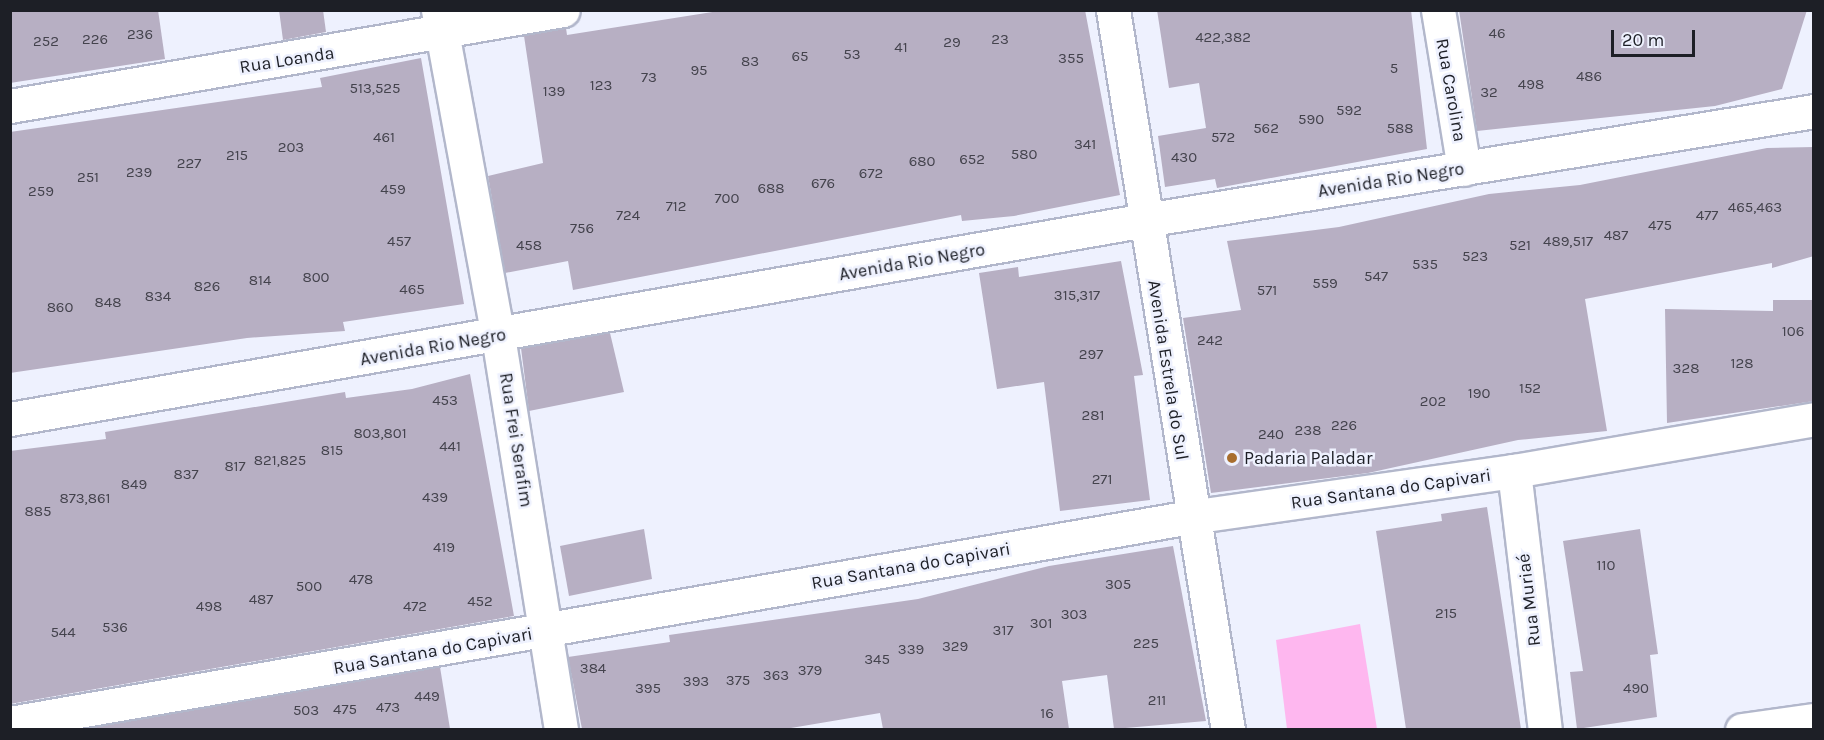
<!DOCTYPE html>
<html>
<head>
<meta charset="utf-8">
<style>
  body { margin:0 }
  #map { position:relative; width:1824px; height:740px; overflow:hidden; background:#eef1fe; font-family:Karla,sans-serif }
  div>[style] { position:absolute }
  .green>* { inset:0; background:#feb7ef }
  .building>* { inset:0; background:#b7afc3 }
  .roads { filter:drop-shadow(2px 0 #b2b7cb) drop-shadow(-2px 0 #b2b7cb) drop-shadow(0 2px #b2b7cb) drop-shadow(0 -2px #b2b7cb) }
  .minor>* { height:33px; margin:-16.5px; padding:0 16.5px; transform-origin:16.5px; border-radius:16.5px; background:#fff }
  .dots>* { width:16px; height:16px; translate:-50% -50%; box-sizing:border-box; border:3px solid #eef1fe; border-radius:50% }
  span { translate:-50% -50%; white-space:nowrap; text-align:center; line-height:1.15; -webkit-text-stroke:5px #eef1fe; paint-order:stroke }
  .number-label { font-size:15px; color:#44434d }
  .number-label span { -webkit-text-stroke-width:0 }
  .street-label { font-size:18px; color:#1d1f26 }
  .poi-label { font-size:18px; color:#1d1f26 }
  .left { translate:0 -50%; text-align:left }
  .frame { position:absolute; inset:0; border:12px solid #1d1f26; pointer-events:none }
  .scale { position:absolute; left:1611px; top:30px; width:84px; height:27px; box-sizing:border-box; border:3px solid #1d1f26; border-top:0; padding-left:8px; font-size:18px; line-height:21px; white-space:nowrap; color:#1d1f26; -webkit-text-stroke:4px #eef1fe; paint-order:stroke }
</style>
</head>
<body>
<div id="map">
  <div class="green">
    <div style="clip-path:polygon(1360px 624px,1377px 729px,1287px 729px,1276px 640px)"></div>
  </div>
  <div class="building">
    <div style="clip-path:polygon(10px 10px,158px 10px,165px 59px,10px 83px)"></div>
    <div style="clip-path:polygon(279px 10px,323px 10px,326px 32px,283px 40px)"></div>
    <div style="clip-path:polygon(725px 10px,1085px 10px,1120px 195px,1014px 216px,962px 221px,961px 215px,573px 290px,568px 261px,505px 273px,488px 176px,543px 163px,524px 36px,566px 28px,567px 35px)"></div>
    <div style="clip-path:polygon(1157px 10px,1411px 10px,1427px 149px,1217px 188px,1215px 179px,1165px 187px,1158px 136px,1206px 128px,1199px 83px,1169px 88px)"></div>
    <div style="clip-path:polygon(1459px 10px,1807px 10px,1782px 89px,1715px 106px,1477px 131px)"></div>
    <div style="clip-path:polygon(421px 58px,464px 304px,343px 322px,345px 331px,247px 338px,10px 373px,10px 132px,322px 87px,320px 78px)"></div>
    <div style="clip-path:polygon(1814px 147px,1814px 256px,1772px 268px,1772px 263px,1585px 299px,1607px 431px,1518px 440px,1368px 473px,1211px 493px,1183px 318px,1241px 310px,1227px 241px,1339px 227px,1489px 194px,1580px 185px,1767px 148px)"></div>
    <div style="clip-path:polygon(1121px 261px,1143px 375px,1134px 376px,1150px 500px,1060px 511px,1044px 382px,997px 389px,979px 273px,1018px 267px,1019px 277px)"></div>
    <div style="clip-path:polygon(1773px 300px,1812px 300px,1814px 401px,1667px 423px,1665px 309px,1773px 311px)"></div>
    <div style="clip-path:polygon(610px 333px,624px 392px,529px 411px,521px 348px)"></div>
    <div style="clip-path:polygon(470px 374px,514px 616px,10px 704px,10px 451px,106px 439px,105px 432px,345px 392px,346px 398px,412px 389px)"></div>
    <div style="clip-path:polygon(1487px 507px,1521px 729px,1406px 729px,1376px 531px,1442px 521px,1441px 514px)"></div>
    <div style="clip-path:polygon(644px 529px,652px 579px,569px 596px,560px 546px)"></div>
    <div style="clip-path:polygon(1640px 529px,1658px 654px,1650px 655px,1657px 717px,1577px 729px,1570px 672px,1583px 671px,1563px 541px)"></div>
    <div style="clip-path:polygon(1173px 546px,1206px 721px,1114px 729px,1107px 675px,1062px 681px,1069px 729px,883px 729px,880px 713px,785px 729px,582px 729px,568px 657px,670px 642px,669px 635px,918px 599px,1049px 566px)"></div>
    <div style="clip-path:polygon(440px 667px,450px 729px,82px 729px)"></div>
  </div>
  <div class="roads">
    <div class="minor">
      <div style="left:438px;top:10px;width:331px;rotate:79.6deg"></div>
      <div style="left:498px;top:336px;width:399px;rotate:80.9deg"></div>
      <div style="left:1113px;top:10px;width:729px;rotate:80.93deg"></div>
      <div style="left:1438px;top:10px;width:161px;rotate:80.7deg"></div>
      <div style="left:10px;top:106px;width:561px;rotate:-9.85deg"></div>
      <div style="left:10px;top:419px;width:1152px;rotate:-9.94deg"></div>
      <div style="left:1145px;top:220px;width:678px;rotate:-9.25deg"></div>
      <div style="left:1514px;top:471px;width:261px;rotate:83.2deg"></div>
      <div style="left:10px;top:723px;width:1198px;rotate:-9.9deg"></div>
      <div style="left:1190px;top:517px;width:327px;rotate:-8.1deg"></div>
      <div style="left:1514px;top:471px;width:304px;rotate:-9.8deg"></div>
      <div style="left:1742px;top:730px;width:73px;rotate:-7.9deg"></div>
    </div>
  </div>
  <div class="dots">
    <div style="left:1232px;top:458px;background:#a86e2e"></div>
  </div>
  <div class="number-label">
    <span style="left:1497px;top:34px">46</span>
    <span style="left:140px;top:35px">236</span>
    <span style="left:1223px;top:38px">422,382</span>
    <span style="left:95px;top:40px">226</span>
    <span style="left:1000px;top:40px">23</span>
    <span style="left:46px;top:42px">252</span>
    <span style="left:952px;top:43px">29</span>
    <span style="left:901px;top:48px">41</span>
    <span style="left:852px;top:55px">53</span>
    <span style="left:800px;top:57px">65</span>
    <span style="left:1071px;top:59px">355</span>
    <span style="left:750px;top:62px">83</span>
    <span style="left:1394px;top:69px">5</span>
    <span style="left:699px;top:71px">95</span>
    <span style="left:1589px;top:77px">486</span>
    <span style="left:649px;top:78px">73</span>
    <span style="left:1531px;top:85px">498</span>
    <span style="left:601px;top:86px">123</span>
    <span style="left:375px;top:89px">513,525</span>
    <span style="left:554px;top:92px">139</span>
    <span style="left:1489px;top:93px">32</span>
    <span style="left:1349px;top:111px">592</span>
    <span style="left:1311px;top:120px">590</span>
    <span style="left:1266px;top:129px">562</span>
    <span style="left:1400px;top:129px">588</span>
    <span style="left:384px;top:138px">461</span>
    <span style="left:1223px;top:138px">572</span>
    <span style="left:1085px;top:145px">341</span>
    <span style="left:291px;top:148px">203</span>
    <span style="left:1024px;top:155px">580</span>
    <span style="left:237px;top:156px">215</span>
    <span style="left:1184px;top:158px">430</span>
    <span style="left:972px;top:160px">652</span>
    <span style="left:922px;top:162px">680</span>
    <span style="left:189px;top:164px">227</span>
    <span style="left:139px;top:173px">239</span>
    <span style="left:871px;top:174px">672</span>
    <span style="left:88px;top:178px">251</span>
    <span style="left:823px;top:184px">676</span>
    <span style="left:771px;top:189px">688</span>
    <span style="left:393px;top:190px">459</span>
    <span style="left:41px;top:192px">259</span>
    <span style="left:727px;top:199px">700</span>
    <span style="left:676px;top:207px">712</span>
    <span style="left:1755px;top:208px">465,463</span>
    <span style="left:628px;top:216px">724</span>
    <span style="left:1707px;top:216px">477</span>
    <span style="left:1660px;top:226px">475</span>
    <span style="left:582px;top:229px">756</span>
    <span style="left:1616px;top:236px">487</span>
    <span style="left:399px;top:242px">457</span>
    <span style="left:1568px;top:242px">489,517</span>
    <span style="left:529px;top:246px">458</span>
    <span style="left:1520px;top:246px">521</span>
    <span style="left:1475px;top:257px">523</span>
    <span style="left:1425px;top:265px">535</span>
    <span style="left:1376px;top:277px">547</span>
    <span style="left:316px;top:278px">800</span>
    <span style="left:260px;top:281px">814</span>
    <span style="left:1325px;top:284px">559</span>
    <span style="left:207px;top:287px">826</span>
    <span style="left:412px;top:290px">465</span>
    <span style="left:1267px;top:291px">571</span>
    <span style="left:1077px;top:296px">315,317</span>
    <span style="left:158px;top:297px">834</span>
    <span style="left:108px;top:303px">848</span>
    <span style="left:60px;top:308px">860</span>
    <span style="left:1793px;top:332px">106</span>
    <span style="left:1210px;top:341px">242</span>
    <span style="left:1091px;top:355px">297</span>
    <span style="left:1742px;top:364px">128</span>
    <span style="left:1686px;top:369px">328</span>
    <span style="left:1530px;top:389px">152</span>
    <span style="left:1479px;top:394px">190</span>
    <span style="left:445px;top:401px">453</span>
    <span style="left:1433px;top:402px">202</span>
    <span style="left:1093px;top:416px">281</span>
    <span style="left:1344px;top:426px">226</span>
    <span style="left:1308px;top:431px">238</span>
    <span style="left:380px;top:434px">803,801</span>
    <span style="left:1271px;top:435px">240</span>
    <span style="left:450px;top:447px">441</span>
    <span style="left:332px;top:451px">815</span>
    <span style="left:280px;top:461px">821,825</span>
    <span style="left:235px;top:467px">817</span>
    <span style="left:186px;top:475px">837</span>
    <span style="left:1102px;top:480px">271</span>
    <span style="left:134px;top:485px">849</span>
    <span style="left:435px;top:498px">439</span>
    <span style="left:85px;top:499px">873,861</span>
    <span style="left:38px;top:512px">885</span>
    <span style="left:444px;top:548px">419</span>
    <span style="left:1606px;top:566px">110</span>
    <span style="left:361px;top:580px">478</span>
    <span style="left:1118px;top:585px">305</span>
    <span style="left:309px;top:587px">500</span>
    <span style="left:261px;top:600px">487</span>
    <span style="left:480px;top:602px">452</span>
    <span style="left:209px;top:607px">498</span>
    <span style="left:415px;top:607px">472</span>
    <span style="left:1446px;top:614px">215</span>
    <span style="left:1074px;top:615px">303</span>
    <span style="left:1041px;top:624px">301</span>
    <span style="left:115px;top:628px">536</span>
    <span style="left:1003px;top:631px">317</span>
    <span style="left:63px;top:633px">544</span>
    <span style="left:1146px;top:644px">225</span>
    <span style="left:955px;top:647px">329</span>
    <span style="left:911px;top:650px">339</span>
    <span style="left:877px;top:660px">345</span>
    <span style="left:593px;top:669px">384</span>
    <span style="left:810px;top:671px">379</span>
    <span style="left:776px;top:676px">363</span>
    <span style="left:738px;top:681px">375</span>
    <span style="left:696px;top:682px">393</span>
    <span style="left:648px;top:689px">395</span>
    <span style="left:1636px;top:689px">490</span>
    <span style="left:427px;top:697px">449</span>
    <span style="left:1157px;top:701px">211</span>
    <span style="left:388px;top:708px">473</span>
    <span style="left:345px;top:710px">475</span>
    <span style="left:306px;top:711px">503</span>
    <span style="left:1047px;top:714px">16</span>
  </div>
  <div class="street-label">
    <span style="left:287px;top:60px;rotate:-9deg">Rua Loanda</span>
    <span style="left:1451px;top:90px;rotate:80deg">Rua Carolina</span>
    <span style="left:1391px;top:180px;rotate:-9deg">Avenida Rio Negro</span>
    <span style="left:912px;top:262px;rotate:-10deg">Avenida Rio Negro</span>
    <span style="left:433px;top:347px;rotate:-10deg">Avenida Rio Negro</span>
    <span style="left:1168px;top:370px;rotate:81deg">Avenida Estrela do Sul</span>
    <span style="left:516px;top:440px;rotate:81deg">Rua Frei Serafim</span>
    <span style="left:1391px;top:489px;rotate:-8deg">Rua Santana do Capivari</span>
    <span style="left:911px;top:566px;rotate:-10deg">Rua Santana do Capivari</span>
    <span style="left:1529px;top:600px;rotate:-97deg">Rua Muriaé</span>
    <span style="left:433px;top:651px;rotate:-10deg">Rua Santana do Capivari</span>
  </div>
  <div class="poi-label">
    <span class="left" style="left:1244px;top:458px">Padaria Paladar</span>
  </div>
  <div class="frame"></div>
  <div class="scale">20 m</div>
</div>
</body>
</html>
